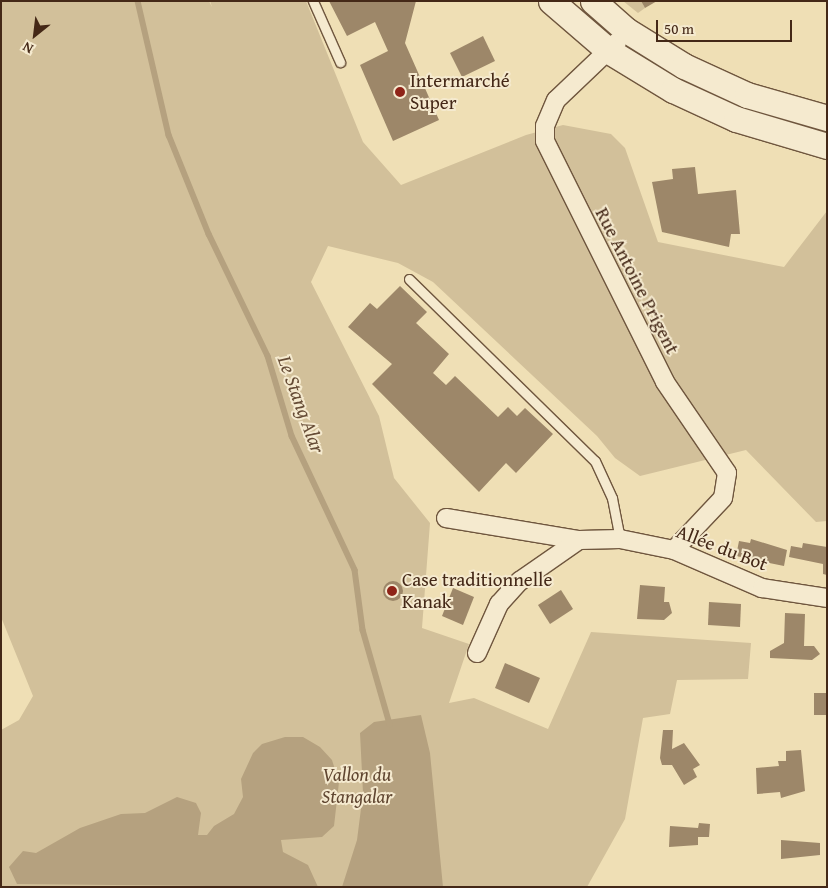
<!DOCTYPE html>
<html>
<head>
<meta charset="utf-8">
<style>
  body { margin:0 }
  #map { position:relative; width:828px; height:888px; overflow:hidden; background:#efdfb5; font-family:"Gentium Book Plus",serif }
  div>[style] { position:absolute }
  .green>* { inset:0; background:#d2c09a }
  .water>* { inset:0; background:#b5a17f }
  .stream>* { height:5.5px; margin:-2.75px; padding:0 2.75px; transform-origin:2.75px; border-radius:2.75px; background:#b5a17f }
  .building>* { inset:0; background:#9d8769 }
  .round { border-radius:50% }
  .roads { filter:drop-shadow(1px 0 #6f563e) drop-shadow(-1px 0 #6f563e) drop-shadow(0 1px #6f563e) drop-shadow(0 -1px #6f563e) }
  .service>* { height:9px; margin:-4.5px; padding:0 4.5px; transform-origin:4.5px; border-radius:4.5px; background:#f5eacf }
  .minor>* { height:18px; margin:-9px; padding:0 9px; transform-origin:9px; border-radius:9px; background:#f5eacf }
  .secondary>* { height:25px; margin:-12.5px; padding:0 12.5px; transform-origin:12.5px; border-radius:12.5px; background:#f5eacf }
  .dots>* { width:14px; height:14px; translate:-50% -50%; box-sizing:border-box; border:2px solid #f5eacf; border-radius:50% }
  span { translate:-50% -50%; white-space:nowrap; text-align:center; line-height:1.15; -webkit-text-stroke:4px #f5eacf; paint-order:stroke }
  .poi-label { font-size:19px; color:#442817 }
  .left { translate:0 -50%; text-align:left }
  .street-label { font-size:19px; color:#442817 }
  .park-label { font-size:19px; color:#604631; font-style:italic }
  .water-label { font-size:20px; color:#664c36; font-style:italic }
  .frame { position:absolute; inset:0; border:2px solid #442817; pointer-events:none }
  .north { position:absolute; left:10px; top:10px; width:50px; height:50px; -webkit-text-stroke:4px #f5eacf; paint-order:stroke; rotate:209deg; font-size:14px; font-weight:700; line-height:20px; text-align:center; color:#442817 }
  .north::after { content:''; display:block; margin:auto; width:18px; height:22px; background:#442817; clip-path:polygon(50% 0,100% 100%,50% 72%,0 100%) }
  .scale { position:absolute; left:656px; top:20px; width:136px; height:22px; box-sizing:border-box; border:2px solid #442817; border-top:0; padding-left:6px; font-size:15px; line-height:18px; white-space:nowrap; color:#442817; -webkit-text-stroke:4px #f5eacf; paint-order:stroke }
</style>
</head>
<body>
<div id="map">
  <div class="green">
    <div style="clip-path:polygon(1px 1px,209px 1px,212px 7px,210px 1px,306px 1px,363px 142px,401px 185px,526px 135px,563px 125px,611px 134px,625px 148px,658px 242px,784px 267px,827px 211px,827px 521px,816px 522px,746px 450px,640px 476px,615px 458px,597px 436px,433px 282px,398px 263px,328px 246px,311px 282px,379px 416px,394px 478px,430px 523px,422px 628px,469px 644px,449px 703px,474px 698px,548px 729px,591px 632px,751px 643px,748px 679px,677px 680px,670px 714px,643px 718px,625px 819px,587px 887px,1px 887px,1px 730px,19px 720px,33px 696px,1px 617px)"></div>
    <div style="clip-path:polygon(623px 1px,641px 1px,645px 8px,638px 13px)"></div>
  </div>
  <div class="water">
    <div style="clip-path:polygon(421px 715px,430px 753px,443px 887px,342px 887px,357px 840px,363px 793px,360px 733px,374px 722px)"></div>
    <div style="clip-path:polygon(285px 737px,303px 737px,320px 747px,332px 760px,339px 782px,334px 826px,322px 837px,281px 840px,283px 852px,308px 865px,318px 887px,17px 884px,9px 867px,23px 851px,36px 853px,80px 828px,121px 814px,145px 813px,177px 797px,196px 803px,201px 813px,198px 835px,207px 835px,214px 826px,234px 814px,243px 797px,241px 779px,253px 753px,262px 744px)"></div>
  </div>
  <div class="stream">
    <div style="left:138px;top:1px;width:138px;rotate:77deg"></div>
    <div style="left:169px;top:135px;width:107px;rotate:68deg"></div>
    <div style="left:209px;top:234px;width:136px;rotate:64.2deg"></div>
    <div style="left:268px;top:356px;width:84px;rotate:73.3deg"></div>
    <div style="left:292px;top:436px;width:148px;rotate:64.8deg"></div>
    <div style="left:355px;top:570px;width:61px;rotate:82.4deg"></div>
    <div style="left:363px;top:630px;width:98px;rotate:74deg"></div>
  </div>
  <div class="building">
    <div style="clip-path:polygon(329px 1px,416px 1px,405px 43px,439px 120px,393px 141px,360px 65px,388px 51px,375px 22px,347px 36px)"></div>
    <div style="clip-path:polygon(641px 1px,657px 1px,645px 8px)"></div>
    <div style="clip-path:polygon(483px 36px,495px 61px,462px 77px,450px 53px)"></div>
    <div style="clip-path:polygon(695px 167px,698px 194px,736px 190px,740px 234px,731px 234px,729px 247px,662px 232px,652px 182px,673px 179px,672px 169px)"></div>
    <div style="clip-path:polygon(400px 286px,427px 312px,416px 323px,449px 354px,433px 373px,446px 385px,455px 376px,498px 417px,508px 407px,517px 416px,525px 408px,553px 434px,516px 473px,506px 463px,479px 492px,372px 384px,392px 364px,348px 327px,370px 303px,377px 309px)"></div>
    <div style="clip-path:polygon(751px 539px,787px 550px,784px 566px,736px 556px,739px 541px,750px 543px)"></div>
    <div style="clip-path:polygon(803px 543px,827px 547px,827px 575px,823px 574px,823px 564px,789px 557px,791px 546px,802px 548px)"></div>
    <div class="round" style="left:383px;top:581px;width:20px;height:20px"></div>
    <div style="clip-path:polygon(640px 585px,665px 587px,664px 602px,669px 602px,672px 613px,664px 620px,637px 619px)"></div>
    <div style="clip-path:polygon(453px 588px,474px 597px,463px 625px,442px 616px)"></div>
    <div style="clip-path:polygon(561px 590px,573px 609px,550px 624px,538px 605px)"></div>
    <div style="clip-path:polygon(709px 602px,741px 604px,740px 627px,708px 625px)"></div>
    <div style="clip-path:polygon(785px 613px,805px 614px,804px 646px,814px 646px,820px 654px,812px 660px,770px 658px,770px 651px,784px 643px)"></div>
    <div style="clip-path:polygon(505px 663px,540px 678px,529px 703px,495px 688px)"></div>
    <div style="clip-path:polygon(814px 693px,827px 693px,827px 715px,814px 715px)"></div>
    <div style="clip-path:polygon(663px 730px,673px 730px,672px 749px,684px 743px,700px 765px,693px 769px,697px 777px,684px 785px,672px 765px,662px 765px,660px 758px)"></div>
    <div style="clip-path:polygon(801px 750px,805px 791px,781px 798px,780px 792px,757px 794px,756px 768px,779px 766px,778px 761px,786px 761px,786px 751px)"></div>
    <div style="clip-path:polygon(699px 823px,710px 824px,709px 837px,698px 837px,698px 845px,669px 847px,670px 826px,698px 828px)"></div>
    <div style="clip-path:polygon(781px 840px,820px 843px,820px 855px,781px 859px)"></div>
  </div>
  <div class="roads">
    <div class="service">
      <div style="left:313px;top:1px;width:67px;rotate:66.1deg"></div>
      <div style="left:409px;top:279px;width:260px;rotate:44.4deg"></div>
      <div style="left:595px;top:461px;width:41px;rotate:65.3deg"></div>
      <div style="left:612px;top:498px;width:42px;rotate:79deg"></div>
    </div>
    <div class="minor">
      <div style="left:617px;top:42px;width:84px;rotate:136.4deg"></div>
      <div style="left:556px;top:100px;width:28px;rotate:113deg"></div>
      <div style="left:545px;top:126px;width:15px;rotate:90deg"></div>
      <div style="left:545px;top:141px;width:269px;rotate:63.5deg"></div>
      <div style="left:665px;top:382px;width:110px;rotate:55.7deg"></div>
      <div style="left:727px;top:473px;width:25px;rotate:99deg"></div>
      <div style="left:723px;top:498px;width:71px;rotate:133.3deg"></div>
      <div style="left:446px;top:518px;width:135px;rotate:9.4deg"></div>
      <div style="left:579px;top:540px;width:41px;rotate:-1.4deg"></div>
      <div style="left:620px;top:539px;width:55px;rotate:11.5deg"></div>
      <div style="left:674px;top:550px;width:96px;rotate:23.4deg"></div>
      <div style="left:762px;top:588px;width:66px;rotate:8.7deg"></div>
      <div style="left:477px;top:653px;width:54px;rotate:-65.8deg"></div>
      <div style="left:499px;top:604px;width:31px;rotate:-48deg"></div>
      <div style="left:520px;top:581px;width:72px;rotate:-34.8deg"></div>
    </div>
    <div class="secondary">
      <div style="left:551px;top:1px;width:77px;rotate:40.8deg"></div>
      <div style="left:609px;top:51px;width:75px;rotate:31.4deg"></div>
      <div style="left:673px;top:90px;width:69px;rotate:24.7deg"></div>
      <div style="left:736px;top:119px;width:95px;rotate:16.5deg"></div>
      <div style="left:593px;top:1px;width:44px;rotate:41.3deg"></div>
      <div style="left:626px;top:30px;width:68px;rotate:31.8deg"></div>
      <div style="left:684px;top:66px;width:69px;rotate:24.7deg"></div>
      <div style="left:747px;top:95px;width:83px;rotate:16deg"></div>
    </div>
  </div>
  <div class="dots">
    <div style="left:400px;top:92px;background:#8f2418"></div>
    <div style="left:392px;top:591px;background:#8f2418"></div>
  </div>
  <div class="poi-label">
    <span class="left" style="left:410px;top:92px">Intermarché<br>Super</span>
    <span class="left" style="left:402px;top:591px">Case traditionnelle<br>Kanak</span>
  </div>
  <div class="street-label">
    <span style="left:637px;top:281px;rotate:63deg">Rue Antoine Prigent</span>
    <span style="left:722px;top:548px;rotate:21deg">Allée du Bot</span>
  </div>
  <div class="park-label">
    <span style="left:357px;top:786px">Vallon du<br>Stangalar</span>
  </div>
  <div class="water-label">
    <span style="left:302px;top:404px;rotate:70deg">Le Stang Alar</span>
  </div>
  <div class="frame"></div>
  <div class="north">N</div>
  <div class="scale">50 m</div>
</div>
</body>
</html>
